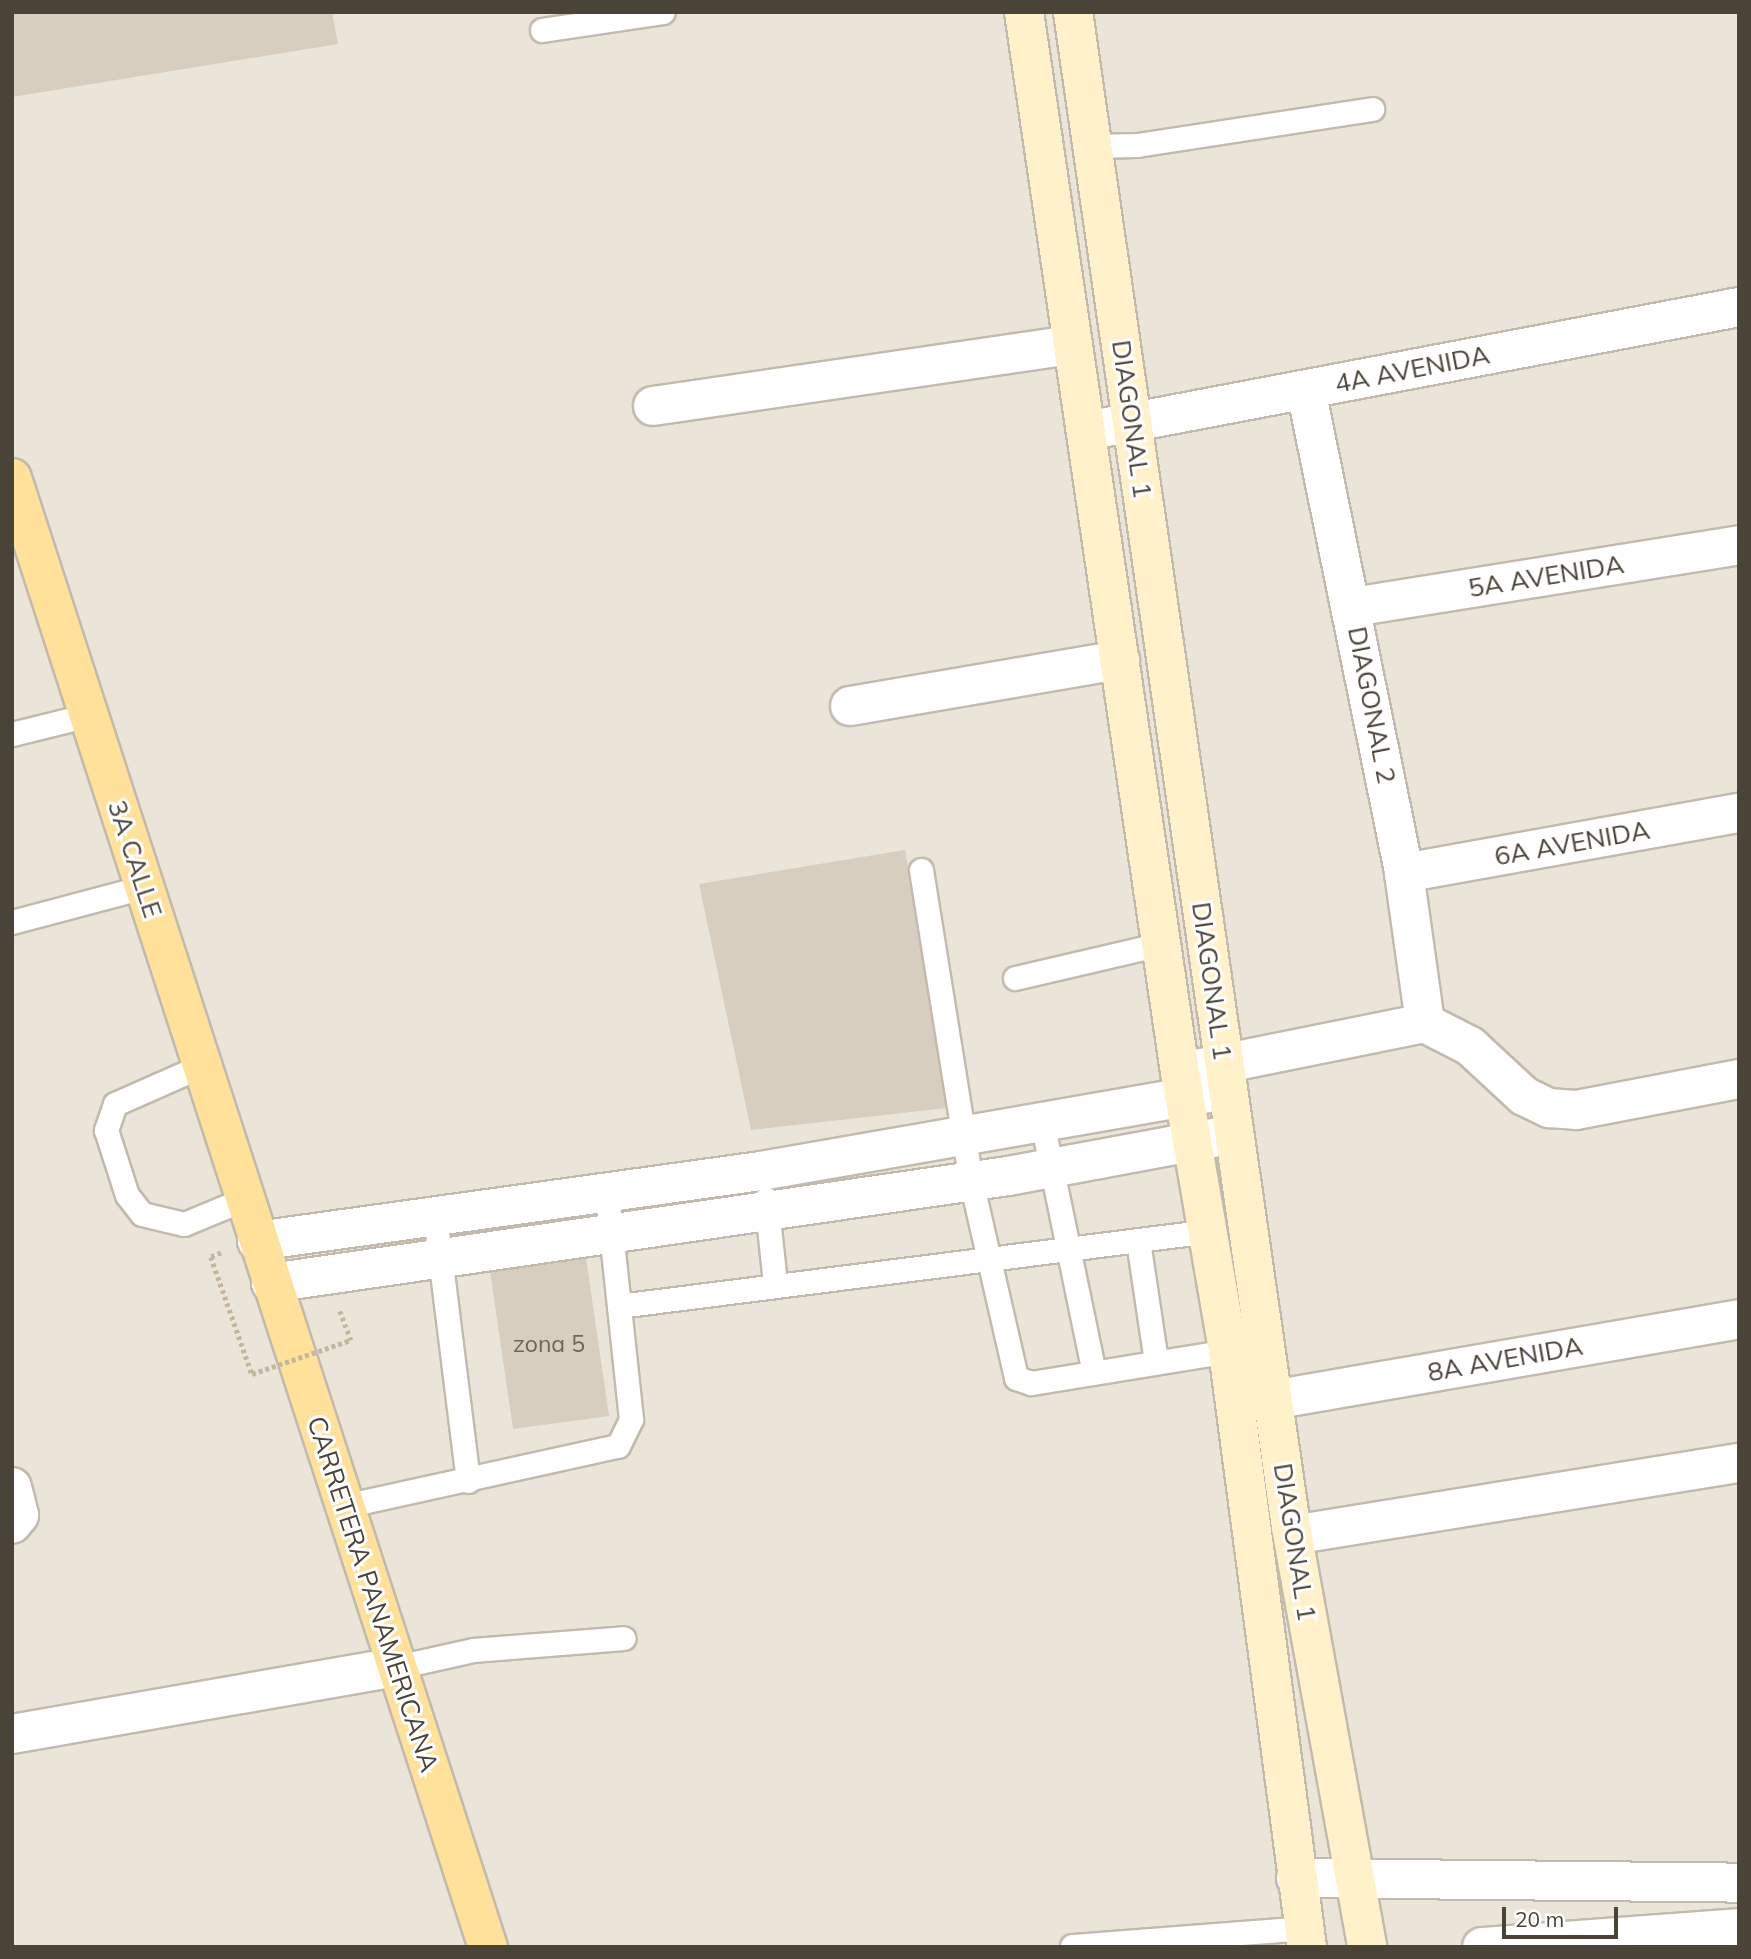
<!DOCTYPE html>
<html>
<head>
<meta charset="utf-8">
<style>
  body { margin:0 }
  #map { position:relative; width:1751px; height:1959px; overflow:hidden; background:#f6f2eb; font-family:Mulish,sans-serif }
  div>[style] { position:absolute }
  .residential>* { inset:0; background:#eae4d9 }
  .building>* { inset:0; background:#d8cec0 }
  .path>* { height:4.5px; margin-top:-2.25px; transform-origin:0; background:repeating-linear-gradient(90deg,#c4b69e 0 3.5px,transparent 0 7px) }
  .roads { filter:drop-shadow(2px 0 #c2baad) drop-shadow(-2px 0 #c2baad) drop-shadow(0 2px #c2baad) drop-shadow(0 -2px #c2baad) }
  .lane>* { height:23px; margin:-11.5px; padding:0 11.5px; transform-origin:11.5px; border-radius:11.5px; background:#fff }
  .street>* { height:38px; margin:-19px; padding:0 19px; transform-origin:19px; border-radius:19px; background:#fff }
  .secondary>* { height:38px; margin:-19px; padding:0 19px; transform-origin:19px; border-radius:19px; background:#fff2cb }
  .primary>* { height:38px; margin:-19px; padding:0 19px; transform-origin:19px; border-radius:19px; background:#ffe19a }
  .path-bridge>* { height:4.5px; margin-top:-2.25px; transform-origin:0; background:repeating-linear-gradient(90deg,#c4b69e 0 3.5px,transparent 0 7px) }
  span { translate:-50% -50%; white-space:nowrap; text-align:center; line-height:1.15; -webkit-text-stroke:6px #fff; paint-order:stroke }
  .number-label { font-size:23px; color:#6e665a }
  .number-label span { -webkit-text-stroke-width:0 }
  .street-label { font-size:26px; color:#4a4338 }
  .frame { position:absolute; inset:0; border:14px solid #4a4338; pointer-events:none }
  .scale { position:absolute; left:1502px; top:1907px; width:116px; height:32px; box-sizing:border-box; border:4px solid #4a4338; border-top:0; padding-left:9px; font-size:21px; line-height:24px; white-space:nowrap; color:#4a4338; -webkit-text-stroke:5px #fff; paint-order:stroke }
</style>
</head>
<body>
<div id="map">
  <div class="residential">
    <div style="clip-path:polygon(12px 12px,1739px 12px,1739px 1947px,12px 1947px)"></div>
  </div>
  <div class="building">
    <div style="clip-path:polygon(12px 12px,332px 12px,338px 44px,12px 97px)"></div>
    <div style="clip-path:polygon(905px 850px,947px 1108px,751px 1130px,699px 884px)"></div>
    <div style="clip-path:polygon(586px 1258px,609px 1416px,513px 1429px,490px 1271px)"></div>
  </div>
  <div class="path">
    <div style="left:221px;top:1253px;width:11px;rotate:158deg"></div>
    <div style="left:211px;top:1257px;width:124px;rotate:70.7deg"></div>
    <div style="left:340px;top:1311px;width:31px;rotate:69deg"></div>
  </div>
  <div class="roads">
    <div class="lane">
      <div style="left:542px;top:30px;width:122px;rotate:-8.5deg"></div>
      <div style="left:1093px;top:146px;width:44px;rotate:-1.3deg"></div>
      <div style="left:1137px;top:145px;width:238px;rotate:-8.7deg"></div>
      <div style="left:12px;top:734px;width:79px;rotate:-13.9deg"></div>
      <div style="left:921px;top:870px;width:315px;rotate:80.9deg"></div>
      <div style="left:971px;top:1181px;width:202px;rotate:77.1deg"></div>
      <div style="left:1016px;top:1378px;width:16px;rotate:18deg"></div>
      <div style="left:1031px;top:1383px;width:200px;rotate:-9.2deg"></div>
      <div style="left:12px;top:922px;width:137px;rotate:-14.9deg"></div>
      <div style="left:1015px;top:978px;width:150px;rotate:-13.1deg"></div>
      <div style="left:201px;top:1066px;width:94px;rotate:156.2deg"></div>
      <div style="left:115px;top:1104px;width:28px;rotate:109deg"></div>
      <div style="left:106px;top:1130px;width:68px;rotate:72.1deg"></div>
      <div style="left:127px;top:1195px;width:24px;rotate:52deg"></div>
      <div style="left:142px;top:1214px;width:43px;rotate:13.4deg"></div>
      <div style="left:184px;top:1224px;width:65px;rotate:-22.6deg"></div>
      <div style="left:1042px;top:1122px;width:256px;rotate:78.3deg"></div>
      <div style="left:766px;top:1199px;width:84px;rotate:83.9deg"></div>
      <div style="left:435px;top:1216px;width:267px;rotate:82.9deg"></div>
      <div style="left:1138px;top:1241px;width:122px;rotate:81.5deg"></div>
      <div style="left:619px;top:1306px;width:595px;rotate:-7.24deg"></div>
      <div style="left:344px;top:1506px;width:280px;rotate:-12.4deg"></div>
      <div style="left:618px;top:1446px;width:30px;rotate:-64deg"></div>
      <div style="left:631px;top:1419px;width:227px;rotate:-96.1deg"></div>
      <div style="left:397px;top:1667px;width:78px;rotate:-12.6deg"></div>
      <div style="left:473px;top:1650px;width:151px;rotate:-4.5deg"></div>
      <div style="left:1072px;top:1946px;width:233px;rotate:-4.4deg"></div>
    </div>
    <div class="street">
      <div style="left:1306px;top:390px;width:493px;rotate:78.5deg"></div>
      <div style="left:1404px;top:873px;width:151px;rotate:82deg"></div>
      <div style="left:653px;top:406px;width:424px;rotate:-8.3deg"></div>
      <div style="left:1086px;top:431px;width:665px;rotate:-10.75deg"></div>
      <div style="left:1353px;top:607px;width:391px;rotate:-9.1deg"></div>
      <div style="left:850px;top:706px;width:274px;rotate:-9.7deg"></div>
      <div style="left:1404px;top:873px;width:340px;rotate:-10.2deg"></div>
      <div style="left:1425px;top:1023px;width:51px;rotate:27.1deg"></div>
      <div style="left:1470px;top:1046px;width:74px;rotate:42.8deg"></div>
      <div style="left:1524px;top:1096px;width:28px;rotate:26deg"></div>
      <div style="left:1549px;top:1108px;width:27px;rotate:4deg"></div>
      <div style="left:1576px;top:1110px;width:166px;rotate:-10.8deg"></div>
      <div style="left:1191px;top:1070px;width:239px;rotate:-11.4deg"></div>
      <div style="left:257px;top:1241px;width:509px;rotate:-7.91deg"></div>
      <div style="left:761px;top:1171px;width:473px;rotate:-9.9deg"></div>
      <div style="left:271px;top:1283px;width:745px;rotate:-8.26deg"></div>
      <div style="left:1008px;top:1176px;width:230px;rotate:-10.5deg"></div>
      <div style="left:1272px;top:1400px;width:474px;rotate:-9.8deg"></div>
      <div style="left:12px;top:1487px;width:29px;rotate:76deg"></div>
      <div style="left:19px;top:1515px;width:11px;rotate:128deg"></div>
      <div style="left:1293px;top:1535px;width:452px;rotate:-9.2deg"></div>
      <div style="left:12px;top:1734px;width:391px;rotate:-9.9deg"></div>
      <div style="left:1296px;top:1878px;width:443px;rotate:0.6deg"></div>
      <div style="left:1482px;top:1947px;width:258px;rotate:-4.2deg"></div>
    </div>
    <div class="secondary">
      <div style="left:1024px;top:12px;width:1071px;rotate:81.63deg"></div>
      <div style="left:1180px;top:1072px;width:283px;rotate:80.2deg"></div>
      <div style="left:1228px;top:1351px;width:601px;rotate:82.45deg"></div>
      <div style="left:1073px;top:12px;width:1531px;rotate:81.81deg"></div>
      <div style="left:1291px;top:1527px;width:427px;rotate:79.7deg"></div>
    </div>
    <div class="primary">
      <div style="left:12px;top:478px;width:1544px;rotate:72.05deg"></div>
    </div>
  </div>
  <div class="path-bridge">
    <div style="left:252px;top:1374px;width:105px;rotate:-19deg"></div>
  </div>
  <div class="number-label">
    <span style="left:549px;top:1344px">zona 5</span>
  </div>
  <div class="street-label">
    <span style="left:1412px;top:369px;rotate:-11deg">4A AVENIDA</span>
    <span style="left:1132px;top:419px;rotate:82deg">DIAGONAL 1</span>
    <span style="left:1546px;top:576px;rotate:-9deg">5A AVENIDA</span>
    <span style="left:1372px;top:705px;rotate:79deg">DIAGONAL 2</span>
    <span style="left:1572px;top:843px;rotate:-10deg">6A AVENIDA</span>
    <span style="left:135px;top:859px;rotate:72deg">3A CALLE</span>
    <span style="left:1212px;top:981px;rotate:82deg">DIAGONAL 1</span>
    <span style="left:1505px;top:1359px;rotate:-10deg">8A AVENIDA</span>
    <span style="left:1295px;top:1542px;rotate:81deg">DIAGONAL 1</span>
    <span style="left:373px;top:1594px;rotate:72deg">CARRETERA PANAMERICANA</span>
  </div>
  <div class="frame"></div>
  <div class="scale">20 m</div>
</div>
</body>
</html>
